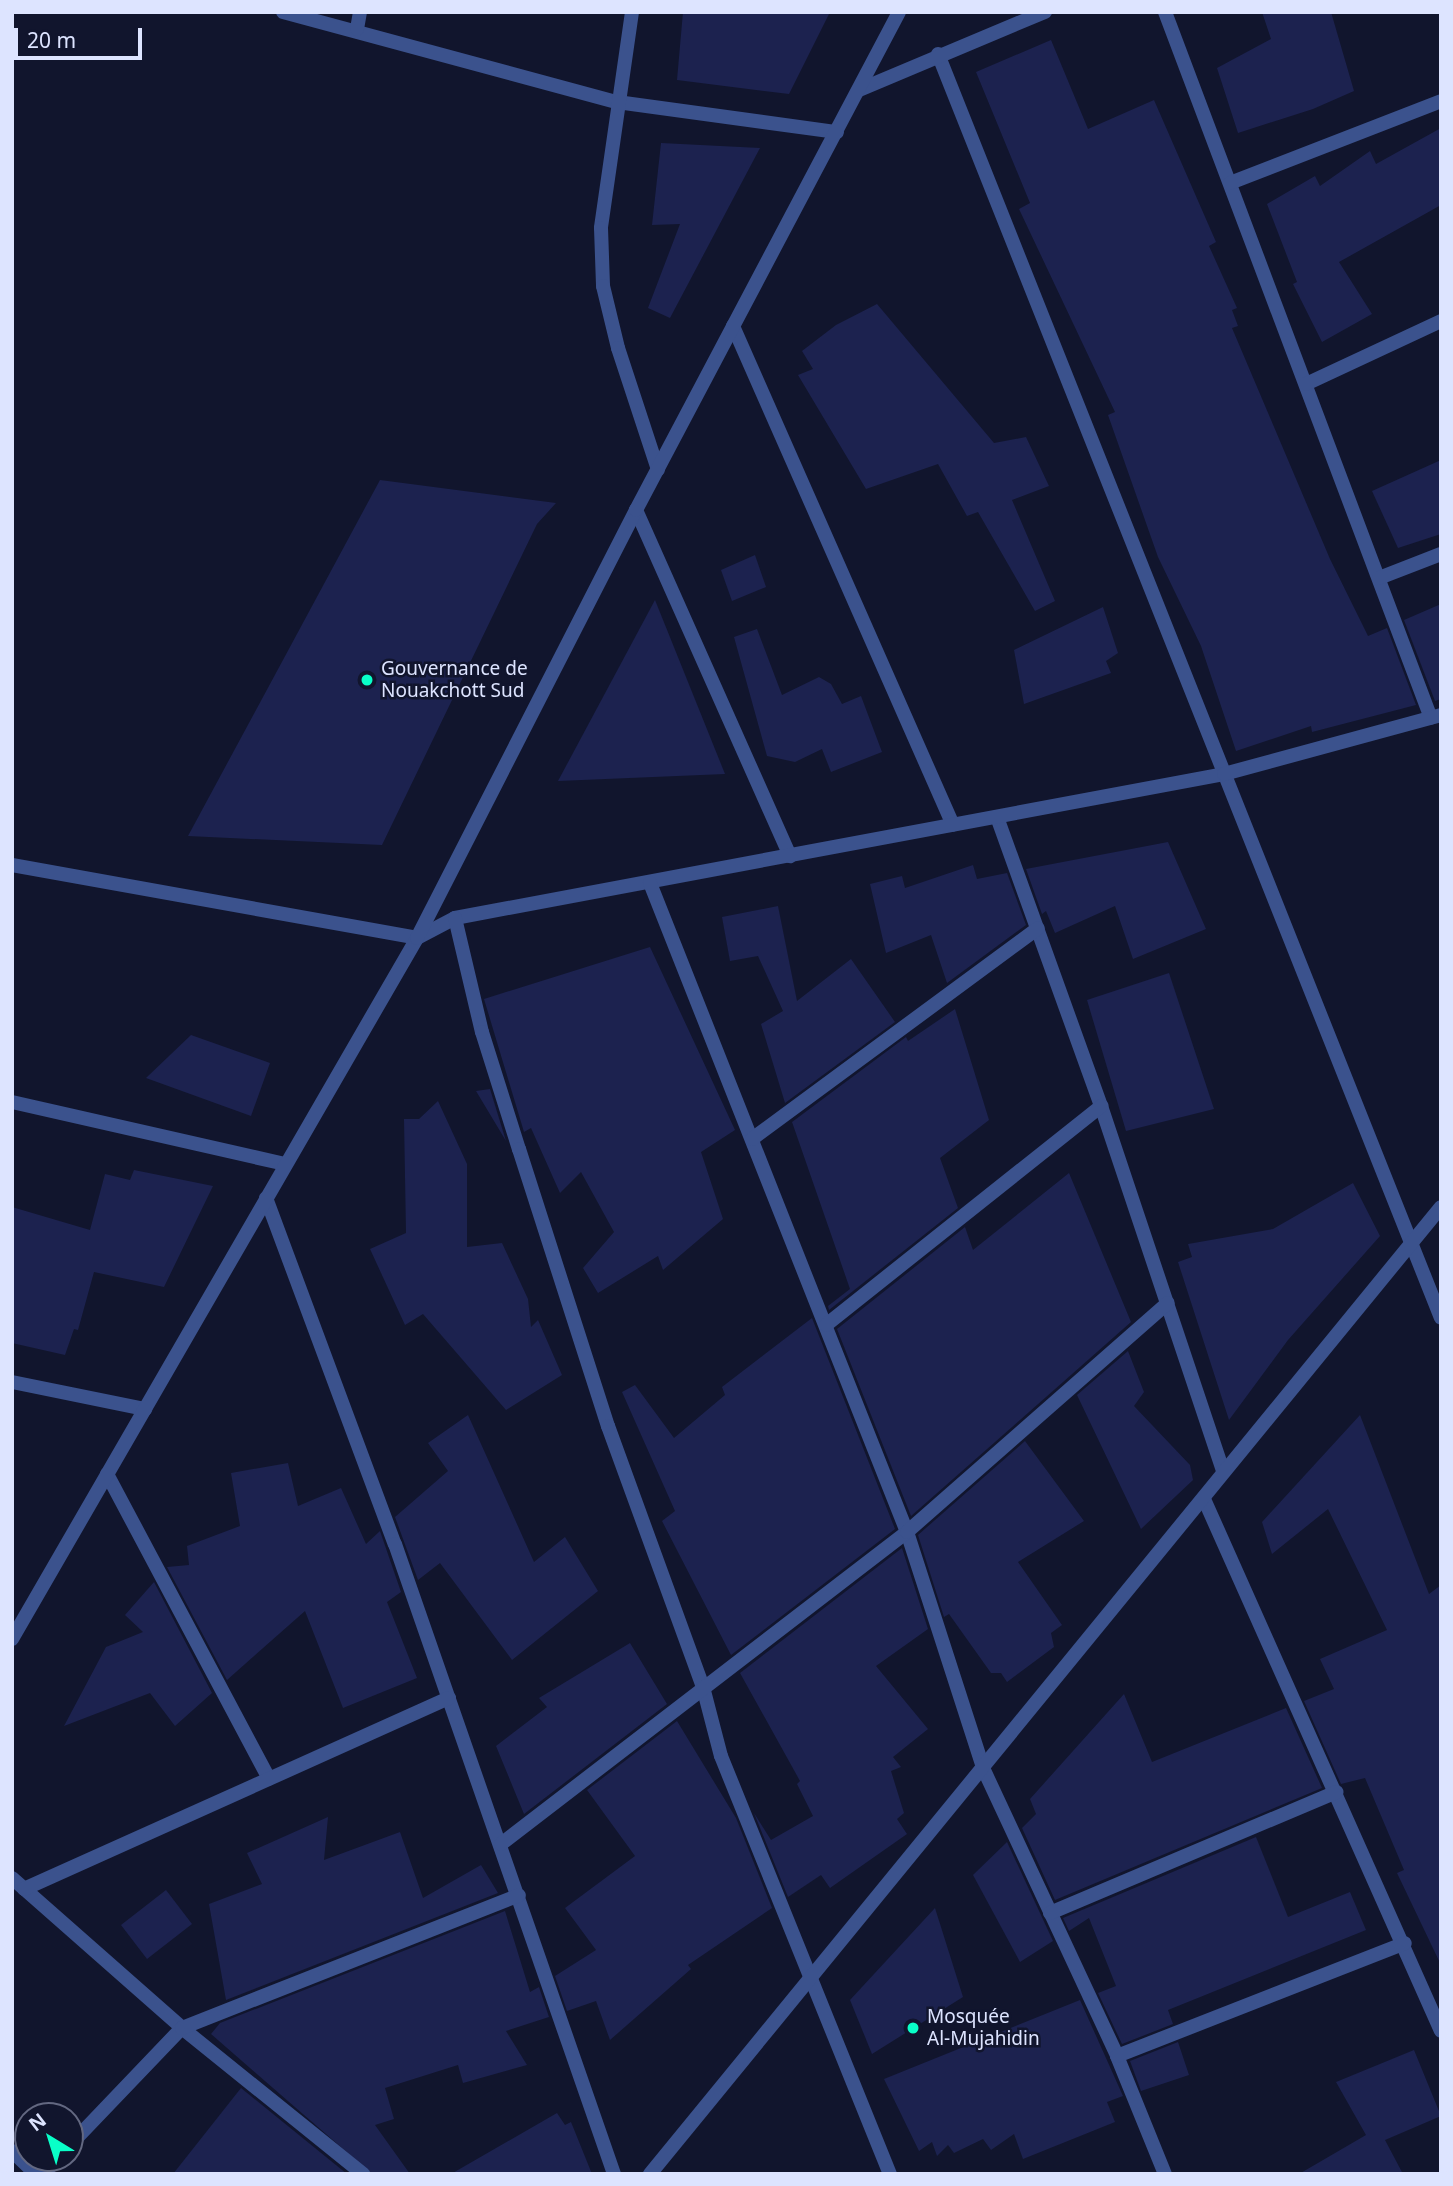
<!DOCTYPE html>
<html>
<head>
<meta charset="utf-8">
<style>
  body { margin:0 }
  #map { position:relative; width:1453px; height:2186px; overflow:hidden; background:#11152d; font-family:"Noto Sans",sans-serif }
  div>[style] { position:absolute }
  .building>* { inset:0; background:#1c224f }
  .minor>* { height:14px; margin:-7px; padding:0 7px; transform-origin:7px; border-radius:7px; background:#3b528d }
  .tertiary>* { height:14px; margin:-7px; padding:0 7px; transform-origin:7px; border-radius:7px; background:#3b528d }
  .dots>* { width:19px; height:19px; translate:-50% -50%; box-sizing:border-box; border:4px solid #11152d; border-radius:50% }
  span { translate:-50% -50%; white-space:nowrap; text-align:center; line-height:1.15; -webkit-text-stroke:5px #11152d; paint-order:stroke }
  .poi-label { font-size:19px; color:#dde4ff }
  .left { translate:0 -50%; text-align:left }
  .frame { position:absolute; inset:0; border:14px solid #dde4ff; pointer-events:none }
  .north { position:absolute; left:14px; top:2102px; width:70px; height:70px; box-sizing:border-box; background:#11152d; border:2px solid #636881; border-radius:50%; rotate:322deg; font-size:19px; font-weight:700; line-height:28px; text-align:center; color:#dde4ff }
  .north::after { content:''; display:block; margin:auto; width:24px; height:32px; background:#09ffc8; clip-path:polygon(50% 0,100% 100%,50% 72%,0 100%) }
  .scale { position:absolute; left:14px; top:28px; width:128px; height:32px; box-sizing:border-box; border:4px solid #dde4ff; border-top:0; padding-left:9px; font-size:21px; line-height:24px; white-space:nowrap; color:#dde4ff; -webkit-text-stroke:5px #11152d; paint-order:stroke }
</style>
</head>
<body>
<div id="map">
  <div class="building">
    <div style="clip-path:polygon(683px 12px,830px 12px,789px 94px,677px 80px)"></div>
    <div style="clip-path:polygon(1262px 12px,1331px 12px,1354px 91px,1313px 109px,1238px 133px,1217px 68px,1271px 39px)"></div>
    <div style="clip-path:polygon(1051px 40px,1088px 129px,1154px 100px,1216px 242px,1209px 246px,1237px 308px,1232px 310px,1238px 326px,1232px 328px,1330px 559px,1368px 636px,1387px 628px,1416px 705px,1312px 732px,1311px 726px,1236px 751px,1201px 646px,1158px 557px,1108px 415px,1115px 412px,1019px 209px,1030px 203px,976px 72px)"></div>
    <div style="clip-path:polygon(1441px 128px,1441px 205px,1339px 262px,1372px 314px,1322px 342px,1293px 284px,1297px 282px,1267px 204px,1315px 176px,1320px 186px,1370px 151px,1376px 164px)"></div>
    <div style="clip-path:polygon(661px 143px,760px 148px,670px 318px,648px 308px,680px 224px,652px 225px)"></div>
    <div style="clip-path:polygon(877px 304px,994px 443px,1026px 437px,1049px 486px,1012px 500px,1055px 601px,1035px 611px,978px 512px,967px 516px,938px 464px,866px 489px,798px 375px,813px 369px,802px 351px,836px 325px)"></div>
    <div style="clip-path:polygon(1441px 460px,1441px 534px,1398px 548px,1372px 491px)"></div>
    <div style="clip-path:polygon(380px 480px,556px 503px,537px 524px,382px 845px,188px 836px)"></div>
    <div style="clip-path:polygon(755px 555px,766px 587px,732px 601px,721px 570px)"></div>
    <div style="clip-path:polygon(655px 600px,725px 774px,558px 781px)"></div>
    <div style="clip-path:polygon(1441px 604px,1441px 699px,1435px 701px,1404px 620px)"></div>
    <div style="clip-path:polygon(1103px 607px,1118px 653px,1106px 661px,1111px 673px,1024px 704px,1014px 650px)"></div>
    <div style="clip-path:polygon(757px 629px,782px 695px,819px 677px,831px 684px,842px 704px,861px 696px,882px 752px,831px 772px,822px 749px,795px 762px,767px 756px,734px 637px)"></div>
    <div style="clip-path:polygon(1168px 842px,1206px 929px,1133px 959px,1115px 906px,1055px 933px,1046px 911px,1042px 914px,1026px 869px)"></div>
    <div style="clip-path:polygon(973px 865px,977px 879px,1007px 873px,1026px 925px,947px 983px,931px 935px,886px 953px,870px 884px,902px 876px,905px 888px)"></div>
    <div style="clip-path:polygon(778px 906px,797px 1001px,851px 959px,895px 1022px,785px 1103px,761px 1024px,783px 1011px,758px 956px,730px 961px,722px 917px)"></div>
    <div style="clip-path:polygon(650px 947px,735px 1130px,701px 1152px,723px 1219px,663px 1270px,658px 1256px,598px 1293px,583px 1268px,614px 1232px,581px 1172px,560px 1193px,531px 1128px,524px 1132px,484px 999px)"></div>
    <div style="clip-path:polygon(1169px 973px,1214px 1109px,1126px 1131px,1087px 1000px)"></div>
    <div style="clip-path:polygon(955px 1009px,989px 1120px,940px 1158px,958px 1208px,829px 1310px,828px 1306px,850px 1289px,792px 1122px,906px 1037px,908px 1041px)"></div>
    <div style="clip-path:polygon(191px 1035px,270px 1063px,251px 1116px,146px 1078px)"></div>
    <div style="clip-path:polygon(490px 1089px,506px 1141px,476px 1091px)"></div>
    <div style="clip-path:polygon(438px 1101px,467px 1164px,467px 1247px,502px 1243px,528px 1299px,531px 1327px,538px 1320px,562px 1375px,506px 1410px,423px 1314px,405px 1325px,370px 1249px,406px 1233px,404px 1119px,419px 1119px)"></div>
    <div style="clip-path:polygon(134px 1170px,213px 1186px,164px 1287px,94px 1272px,78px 1330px,74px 1329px,65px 1355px,12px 1343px,12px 1207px,90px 1230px,105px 1174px,130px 1180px)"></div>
    <div style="clip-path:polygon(1069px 1173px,1131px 1322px,911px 1516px,837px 1329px,965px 1227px,973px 1250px)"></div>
    <div style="clip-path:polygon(1353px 1183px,1380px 1236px,1288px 1340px,1229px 1420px,1178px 1262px,1192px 1257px,1188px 1244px,1273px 1229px)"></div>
    <div style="clip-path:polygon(812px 1318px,895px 1529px,731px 1655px,662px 1521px,675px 1511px,622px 1392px,635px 1385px,674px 1438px,725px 1395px,722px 1387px)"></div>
    <div style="clip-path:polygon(1128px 1351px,1144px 1392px,1134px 1406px,1190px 1465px,1193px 1480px,1141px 1529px,1077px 1395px)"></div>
    <div style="clip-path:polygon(468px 1415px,534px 1562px,565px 1537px,598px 1591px,512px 1660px,440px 1563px,418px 1580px,395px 1517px,448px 1471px,428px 1443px)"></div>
    <div style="clip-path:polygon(1360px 1415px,1429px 1594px,1441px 1585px,1441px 1965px,1397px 1873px,1404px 1870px,1365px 1778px,1341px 1784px,1304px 1701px,1334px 1689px,1320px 1659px,1387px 1630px,1328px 1509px,1272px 1554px,1262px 1522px)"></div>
    <div style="clip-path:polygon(1025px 1441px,1084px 1521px,1018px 1562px,1062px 1625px,1051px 1633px,1054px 1647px,1007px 1682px,1001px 1673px,991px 1673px,949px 1614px,944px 1617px,918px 1535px)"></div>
    <div style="clip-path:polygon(288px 1463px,298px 1506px,341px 1488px,366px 1544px,380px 1531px,401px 1592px,387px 1602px,417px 1678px,343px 1708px,305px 1611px,227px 1680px,167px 1567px,189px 1565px,187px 1546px,240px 1526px,231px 1473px)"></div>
    <div style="clip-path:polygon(902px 1548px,928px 1629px,876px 1666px,928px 1729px,893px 1757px,901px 1767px,891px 1771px,904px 1813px,897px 1819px,907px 1834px,830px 1888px,821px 1875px,788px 1897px,754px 1813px,771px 1840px,813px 1816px,797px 1784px,800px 1781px,740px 1673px)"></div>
    <div style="clip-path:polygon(154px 1582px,212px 1693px,175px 1726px,150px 1693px,64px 1726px,106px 1647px,143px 1632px,125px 1615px)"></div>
    <div style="clip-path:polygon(630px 1643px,667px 1704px,524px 1814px,496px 1746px,547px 1707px,539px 1698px)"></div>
    <div style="clip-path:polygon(1124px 1694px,1152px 1762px,1286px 1708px,1322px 1788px,1055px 1900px,1022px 1828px,1036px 1814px,1030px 1799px)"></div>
    <div style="clip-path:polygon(677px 1721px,736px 1818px,772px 1908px,688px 1965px,691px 1969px,610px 2040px,596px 2001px,567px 2011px,555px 1976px,596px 1950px,565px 1908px,635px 1856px,587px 1790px)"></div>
    <div style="clip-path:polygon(328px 1817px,324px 1860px,400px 1832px,423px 1898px,481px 1865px,498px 1893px,226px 2000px,209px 1904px,262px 1884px,247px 1853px)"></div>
    <div style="clip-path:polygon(1256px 1837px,1288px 1917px,1350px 1892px,1366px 1930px,1168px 2010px,1173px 2024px,1122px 2044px,1098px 1993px,1116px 1986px,1089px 1918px,1069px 1931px,1063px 1918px)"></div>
    <div style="clip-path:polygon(1007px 1842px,1053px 1941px,1020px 1962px,973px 1875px)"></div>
    <div style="clip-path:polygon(166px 1890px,192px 1924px,147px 1959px,121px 1925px)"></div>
    <div style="clip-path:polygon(935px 1908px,963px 1997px,872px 2054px,850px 2000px)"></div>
    <div style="clip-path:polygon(505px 1911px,530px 1992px,539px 1987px,549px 2017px,506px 2031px,527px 2065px,463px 2083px,458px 2065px,385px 2088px,394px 2119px,375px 2125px,410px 2174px,372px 2174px,211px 2034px,220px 2023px)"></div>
    <div style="clip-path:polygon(1080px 2000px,1123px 2096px,1107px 2102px,1115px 2122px,1023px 2159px,1014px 2134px,991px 2150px,983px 2139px,954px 2153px,948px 2145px,937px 2156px,932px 2142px,919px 2151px,884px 2079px)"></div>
    <div style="clip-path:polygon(1178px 2042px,1189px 2075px,1141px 2091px,1130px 2061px)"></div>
    <div style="clip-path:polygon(1414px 2050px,1441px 2116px,1385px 2140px,1403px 2174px,1299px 2174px,1366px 2135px,1336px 2082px)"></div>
    <div style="clip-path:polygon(241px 2088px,347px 2174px,173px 2174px)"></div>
    <div style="clip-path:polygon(557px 2113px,565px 2125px,571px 2122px,592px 2174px,451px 2174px)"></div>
  </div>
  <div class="minor">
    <div style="left:283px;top:12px;width:346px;rotate:15.1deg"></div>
    <div style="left:617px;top:102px;width:222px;rotate:7.8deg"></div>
    <div style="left:632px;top:12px;width:218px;rotate:98.2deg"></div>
    <div style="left:601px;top:228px;width:58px;rotate:88deg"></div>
    <div style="left:603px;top:286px;width:64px;rotate:76.4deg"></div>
    <div style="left:618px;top:348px;width:128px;rotate:71.8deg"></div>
    <div style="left:1165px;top:12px;width:754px;rotate:69.36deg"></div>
    <div style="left:357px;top:29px;width:17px;rotate:-80deg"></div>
    <div style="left:938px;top:54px;width:1360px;rotate:68.3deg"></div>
    <div style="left:859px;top:90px;width:202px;rotate:-22.8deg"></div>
    <div style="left:1230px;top:183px;width:226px;rotate:-21.2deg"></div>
    <div style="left:733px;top:326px;width:545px;rotate:66.21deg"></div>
    <div style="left:1306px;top:384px;width:149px;rotate:-25deg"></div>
    <div style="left:636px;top:510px;width:379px;rotate:66deg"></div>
    <div style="left:1379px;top:578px;width:66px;rotate:-21.2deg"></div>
    <div style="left:997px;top:817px;width:307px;rotate:70.2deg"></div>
    <div style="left:1101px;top:1106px;width:384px;rotate:71.5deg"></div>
    <div style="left:12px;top:865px;width:412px;rotate:10.2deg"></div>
    <div style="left:417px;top:938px;width:43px;rotate:-27.8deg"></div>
    <div style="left:455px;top:918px;width:782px;rotate:-10.61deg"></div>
    <div style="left:1224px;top:774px;width:225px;rotate:-15.2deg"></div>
    <div style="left:650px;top:883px;width:698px;rotate:68.4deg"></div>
    <div style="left:907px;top:1532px;width:248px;rotate:72.1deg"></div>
    <div style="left:983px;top:1768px;width:318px;rotate:65deg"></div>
    <div style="left:1117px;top:2056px;width:127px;rotate:67.9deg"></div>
    <div style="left:455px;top:918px;width:117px;rotate:76.7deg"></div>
    <div style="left:482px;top:1032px;width:123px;rotate:72.5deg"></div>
    <div style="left:519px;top:1149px;width:291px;rotate:72.2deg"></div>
    <div style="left:608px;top:1426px;width:278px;rotate:70deg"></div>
    <div style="left:703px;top:1687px;width:71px;rotate:75.4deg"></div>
    <div style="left:721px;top:1756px;width:451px;rotate:68deg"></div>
    <div style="left:12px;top:1102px;width:280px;rotate:12.8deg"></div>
    <div style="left:752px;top:1139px;width:355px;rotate:-36.4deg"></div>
    <div style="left:266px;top:1198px;width:369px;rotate:69.6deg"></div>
    <div style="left:395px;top:1544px;width:667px;rotate:70.83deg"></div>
    <div style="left:826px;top:1325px;width:352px;rotate:-38.5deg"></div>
    <div style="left:12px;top:1382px;width:136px;rotate:11.5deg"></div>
    <div style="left:107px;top:1474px;width:345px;rotate:62deg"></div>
    <div style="left:1204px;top:1499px;width:582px;rotate:65.99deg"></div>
    <div style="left:12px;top:1639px;width:810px;rotate:-59.98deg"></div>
    <div style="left:417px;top:938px;width:481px;rotate:-62.9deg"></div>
    <div style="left:636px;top:510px;width:563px;rotate:-62.16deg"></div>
    <div style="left:501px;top:1844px;width:512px;rotate:-37.54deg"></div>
    <div style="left:907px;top:1532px;width:347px;rotate:-41.3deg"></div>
    <div style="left:12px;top:1878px;width:227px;rotate:41.4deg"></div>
    <div style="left:182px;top:2028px;width:233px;rotate:38.9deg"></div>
    <div style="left:24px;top:1889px;width:466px;rotate:-24.2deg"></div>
    <div style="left:1050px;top:1913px;width:311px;rotate:-22.9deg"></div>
    <div style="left:1117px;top:2056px;width:309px;rotate:-21.4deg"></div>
    <div style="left:70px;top:2145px;width:162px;rotate:-46.3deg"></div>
    <div style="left:182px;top:2028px;width:362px;rotate:-21.5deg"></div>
    <div style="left:43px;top:2174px;width:22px;rotate:-47deg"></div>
    <div style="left:650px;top:2174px;width:1249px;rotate:-50.72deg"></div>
  </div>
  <div class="tertiary">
    <div style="left:12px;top:2151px;width:33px;rotate:44deg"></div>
  </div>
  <div class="dots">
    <div style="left:367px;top:680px;background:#09ffc8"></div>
    <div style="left:913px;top:2028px;background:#09ffc8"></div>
  </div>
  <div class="poi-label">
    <span class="left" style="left:381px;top:680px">Gouvernance de<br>Nouakchott Sud</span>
    <span class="left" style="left:927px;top:2028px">Mosquée<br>Al-Mujahidin</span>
  </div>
  <div class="frame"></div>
  <div class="north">N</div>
  <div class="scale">20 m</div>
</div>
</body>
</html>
